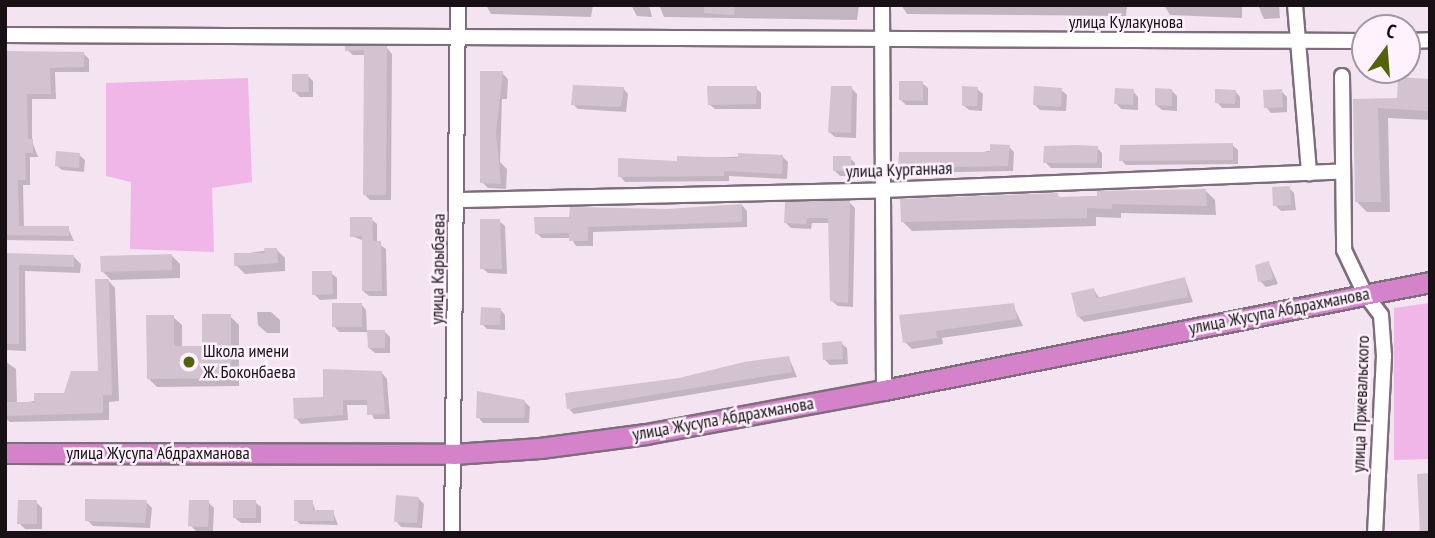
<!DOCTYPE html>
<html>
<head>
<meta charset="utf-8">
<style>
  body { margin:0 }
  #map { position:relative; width:1435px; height:538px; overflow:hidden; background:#f4e3f1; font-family:"PT Sans Narrow",sans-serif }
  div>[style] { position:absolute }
  .green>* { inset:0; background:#efb6e7 }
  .shadow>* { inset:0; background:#0003 }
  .building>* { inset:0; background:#d3c3d0 }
  .roads { filter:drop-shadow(2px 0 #7c6e7a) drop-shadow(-2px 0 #7c6e7a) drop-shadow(0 2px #7c6e7a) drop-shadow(0 -2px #7c6e7a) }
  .minor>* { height:14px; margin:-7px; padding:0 7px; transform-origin:7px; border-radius:7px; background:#fff }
  .highway>* { height:19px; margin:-9.5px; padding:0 9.5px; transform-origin:9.5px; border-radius:9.5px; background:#d483cb }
  .dots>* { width:19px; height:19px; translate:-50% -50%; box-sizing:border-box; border:4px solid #fff2fd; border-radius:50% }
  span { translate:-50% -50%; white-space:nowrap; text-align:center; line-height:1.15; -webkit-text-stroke:5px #fff2fd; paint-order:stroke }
  .street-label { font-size:18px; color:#171116 }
  .poi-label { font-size:18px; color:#171116 }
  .left { translate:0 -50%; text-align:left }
  .frame { position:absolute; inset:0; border:7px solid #171116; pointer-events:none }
  .north { position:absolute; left:1351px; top:14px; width:70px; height:70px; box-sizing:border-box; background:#fff2fd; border:2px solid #a298a1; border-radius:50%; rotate:16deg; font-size:19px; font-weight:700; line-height:28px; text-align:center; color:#171116 }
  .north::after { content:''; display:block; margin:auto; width:24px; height:32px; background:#516209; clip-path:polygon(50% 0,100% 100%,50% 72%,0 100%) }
</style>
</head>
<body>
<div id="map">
  <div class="green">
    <div style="clip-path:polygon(248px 78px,252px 182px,212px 188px,214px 252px,130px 249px,131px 182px,106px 176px,106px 83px)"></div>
    <div style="clip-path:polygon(1430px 303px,1430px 459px,1394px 460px,1394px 308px)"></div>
  </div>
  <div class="shadow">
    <div style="clip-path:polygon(323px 5px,430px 5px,430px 7px)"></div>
    <div style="clip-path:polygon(486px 5px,593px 5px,591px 17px,491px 14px)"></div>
    <div style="clip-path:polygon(631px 5px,649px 5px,652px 17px,637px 16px)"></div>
    <div style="clip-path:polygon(659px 5px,859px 5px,857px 20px,664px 17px)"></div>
    <div style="clip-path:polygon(901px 5px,1127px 5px,1126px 16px,907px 14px)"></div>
    <div style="clip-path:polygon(1164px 5px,1242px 5px,1242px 18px,1170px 15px)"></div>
    <div style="clip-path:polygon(1258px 5px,1279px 5px,1280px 18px,1264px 19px)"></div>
    <div style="clip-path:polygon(387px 48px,392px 54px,391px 200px,370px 200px,365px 195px,365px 55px,353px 55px,347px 50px)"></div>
    <div style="clip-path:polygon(5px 53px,83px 53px,89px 59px,89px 72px,55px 72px,56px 99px,32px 99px,32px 141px,38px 157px,30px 157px,30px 185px,23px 185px,24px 227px,68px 228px,74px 241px,5px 240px)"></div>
    <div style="clip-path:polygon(502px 73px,508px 79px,507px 99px,502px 99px,500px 162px,507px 169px,506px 189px,488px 188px,482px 182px)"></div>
    <div style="clip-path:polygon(308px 76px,313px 81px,313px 97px,300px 97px,294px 91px)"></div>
    <div style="clip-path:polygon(1430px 81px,1430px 120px,1388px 118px,1390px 212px,1367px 212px,1356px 201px,1354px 100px,1398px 99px)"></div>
    <div style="clip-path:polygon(922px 83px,928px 88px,928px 105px,906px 105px,901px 100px)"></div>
    <div style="clip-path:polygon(623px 88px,628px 94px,626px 112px,578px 109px,573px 104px)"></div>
    <div style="clip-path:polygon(756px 88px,761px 93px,761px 109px,715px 109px,709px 104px)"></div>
    <div style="clip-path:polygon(851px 88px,857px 94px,856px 138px,835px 137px,829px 132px)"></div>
    <div style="clip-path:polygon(977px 89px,983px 94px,982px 111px,969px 110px,963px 105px)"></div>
    <div style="clip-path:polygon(1061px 90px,1067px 95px,1066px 111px,1040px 110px,1035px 105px)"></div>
    <div style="clip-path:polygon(1133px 91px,1138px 97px,1138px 110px,1121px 109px,1116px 103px)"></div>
    <div style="clip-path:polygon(1172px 91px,1177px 96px,1177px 111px,1162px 110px,1156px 105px)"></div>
    <div style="clip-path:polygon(1235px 91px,1240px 97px,1240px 108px,1222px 108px,1217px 102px)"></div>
    <div style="clip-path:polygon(1281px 91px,1287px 97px,1287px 112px,1271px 113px,1266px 107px)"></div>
    <div style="clip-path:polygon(1232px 145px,1238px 150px,1238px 164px,1126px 165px,1121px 160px)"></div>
    <div style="clip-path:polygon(1009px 147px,1014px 152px,1013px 171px,906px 173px,900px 168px)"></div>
    <div style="clip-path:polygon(1097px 148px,1102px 153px,1102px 168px,1051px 168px,1045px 162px)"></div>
    <div style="clip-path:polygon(79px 155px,85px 160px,84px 172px,62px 170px,56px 165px)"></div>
    <div style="clip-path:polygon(782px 156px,788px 162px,787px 179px,729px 176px,729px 181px,625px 182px,620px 176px,678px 163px,679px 158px)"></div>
    <div style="clip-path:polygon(850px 158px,855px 163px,856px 176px,840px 176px,834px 170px)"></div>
    <div style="clip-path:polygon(1289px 188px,1294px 193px,1296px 210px,1281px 211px,1275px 205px)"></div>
    <div style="clip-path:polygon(1206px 191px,1215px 200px,1216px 215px,1121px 213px,1121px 218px,1096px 217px,1096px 226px,912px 231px,902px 221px,1057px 195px,1061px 198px)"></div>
    <div style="clip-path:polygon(849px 202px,855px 208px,853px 307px,838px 306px,832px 301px,830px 223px,812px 223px,811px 229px,791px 228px,786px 223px)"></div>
    <div style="clip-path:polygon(742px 205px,747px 211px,747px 227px,593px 232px,593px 246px,576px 246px,571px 238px,542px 238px,536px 233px,571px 219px)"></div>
    <div style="clip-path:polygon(371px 219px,377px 224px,377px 243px,386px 249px,387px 296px,369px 296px,363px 291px,364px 241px,352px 236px)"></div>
    <div style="clip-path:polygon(499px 221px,505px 226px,507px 274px,488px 273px,482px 268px)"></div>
    <div style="clip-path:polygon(276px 249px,285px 258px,285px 271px,245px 274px,236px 265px,236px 255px)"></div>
    <div style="clip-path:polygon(5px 255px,74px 257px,81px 264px,80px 273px,25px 271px,26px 351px,5px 350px)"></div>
    <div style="clip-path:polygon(171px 255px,180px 264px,180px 278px,111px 280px,102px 271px)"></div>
    <div style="clip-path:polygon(1269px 263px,1278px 284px,1266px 287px,1260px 281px)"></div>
    <div style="clip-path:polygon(331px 273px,337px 278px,337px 299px,320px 300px,314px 294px)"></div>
    <div style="clip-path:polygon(1185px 279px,1193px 302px,1084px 322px,1078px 316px,1094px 290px,1100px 299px)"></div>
    <div style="clip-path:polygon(108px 280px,115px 288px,119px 401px,109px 402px,109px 420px,10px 422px,5px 418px,5px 361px,16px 369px,17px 404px,66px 395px,100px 372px)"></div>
    <div style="clip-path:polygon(361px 304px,366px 310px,367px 332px,384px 331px,390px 337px,390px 353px,375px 353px,369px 348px,369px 332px,339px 332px,334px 326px)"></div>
    <div style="clip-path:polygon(1013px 305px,1023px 326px,942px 338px,943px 344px,912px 349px,905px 342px,901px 316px)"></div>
    <div style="clip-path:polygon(500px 309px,505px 315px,505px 330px,487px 329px,482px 324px)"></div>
    <div style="clip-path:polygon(257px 312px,271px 312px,280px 320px,280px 333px,267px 333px,258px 325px)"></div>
    <div style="clip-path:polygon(230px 316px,239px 325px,239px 386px,157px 387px,148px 378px,173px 317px,182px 325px,182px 348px,204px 348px)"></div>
    <div style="clip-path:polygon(841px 343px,847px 348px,848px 364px,830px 365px,825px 360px)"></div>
    <div style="clip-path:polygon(789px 358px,797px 377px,574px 414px,569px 409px)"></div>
    <div style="clip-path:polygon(382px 373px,387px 379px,390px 419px,374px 419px,368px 405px,347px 405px,348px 420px,301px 424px,296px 418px)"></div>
    <div style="clip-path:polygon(524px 401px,530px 407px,529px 423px,483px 423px,478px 417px)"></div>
    <div style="clip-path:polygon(418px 498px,424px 504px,422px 528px,401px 527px,396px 521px)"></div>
    <div style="clip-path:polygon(312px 501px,316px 512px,333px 512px,338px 525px,300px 524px,296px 520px)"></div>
    <div style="clip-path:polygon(36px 502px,42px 508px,42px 529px,25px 529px,19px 523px)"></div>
    <div style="clip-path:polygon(146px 502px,152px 508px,150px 528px,93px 526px,87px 520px)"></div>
    <div style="clip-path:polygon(208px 502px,214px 508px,213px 531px,196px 531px,190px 525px)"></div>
    <div style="clip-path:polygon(255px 502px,261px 507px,261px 523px,241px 523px,235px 518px)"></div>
  </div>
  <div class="building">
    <div style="clip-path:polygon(704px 5px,735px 5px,734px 15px,704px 13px)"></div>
    <div style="clip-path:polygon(345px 46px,387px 46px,386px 195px,363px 195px,364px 50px,345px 51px)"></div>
    <div style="clip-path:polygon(5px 51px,84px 52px,84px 67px,50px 68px,51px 94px,27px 94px,28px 139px,33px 139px,33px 153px,25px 153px,26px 180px,18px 180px,19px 226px,69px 226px,69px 236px,5px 235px)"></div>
    <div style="clip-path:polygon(480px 71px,503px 71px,496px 132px,501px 184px,480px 183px)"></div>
    <div style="clip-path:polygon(292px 74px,308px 74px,309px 92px,292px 92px)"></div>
    <div style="clip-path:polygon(1398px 77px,1430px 79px,1430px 111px,1378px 108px,1381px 202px,1355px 202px,1353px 99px,1397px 98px)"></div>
    <div style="clip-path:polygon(899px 81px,923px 81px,923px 101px,899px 100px)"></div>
    <div style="clip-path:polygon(573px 85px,624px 87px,621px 107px,571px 105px)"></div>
    <div style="clip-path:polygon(707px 86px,757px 86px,756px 104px,708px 105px)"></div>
    <div style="clip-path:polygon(831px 86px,852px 86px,851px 133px,828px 132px)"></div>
    <div style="clip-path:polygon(962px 86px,978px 87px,977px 106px,962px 106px)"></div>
    <div style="clip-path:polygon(1034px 86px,1062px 88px,1061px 107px,1033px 105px)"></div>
    <div style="clip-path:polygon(1115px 88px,1134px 89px,1133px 105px,1114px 104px)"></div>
    <div style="clip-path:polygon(1155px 88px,1172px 89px,1172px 106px,1155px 105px)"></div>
    <div style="clip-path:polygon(1215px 89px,1236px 90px,1235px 104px,1215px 103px)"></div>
    <div style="clip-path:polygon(1282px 89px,1283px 107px,1264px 108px,1263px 90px)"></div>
    <div style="clip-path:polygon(1233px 143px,1233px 160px,1119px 161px,1120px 145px)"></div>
    <div style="clip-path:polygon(990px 144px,1010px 145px,1008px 166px,898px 168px,899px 152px,990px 152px)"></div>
    <div style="clip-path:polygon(1078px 145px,1098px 146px,1097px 163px,1043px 163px,1044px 146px)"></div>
    <div style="clip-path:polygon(56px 151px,80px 153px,79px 168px,55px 166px)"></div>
    <div style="clip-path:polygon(738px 153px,783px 155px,782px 174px,724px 171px,724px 176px,618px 177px,618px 158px,677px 161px,677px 156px,738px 158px)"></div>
    <div style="clip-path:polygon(833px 156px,851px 156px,851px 171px,833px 171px)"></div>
    <div style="clip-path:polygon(1290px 186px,1291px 205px,1273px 206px,1272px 187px)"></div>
    <div style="clip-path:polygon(1206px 189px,1207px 206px,1112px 204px,1112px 209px,1087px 208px,1087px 218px,901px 222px,900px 199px,1058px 193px,1058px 197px,1097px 196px,1097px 191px)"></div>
    <div style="clip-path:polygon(850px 200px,848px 303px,830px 301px,828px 218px,807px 218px,806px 224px,784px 223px,785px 202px)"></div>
    <div style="clip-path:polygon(742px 204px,742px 222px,588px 227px,588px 241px,569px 241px,569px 233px,535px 234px,534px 217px,569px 217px,570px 207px,667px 209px)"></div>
    <div style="clip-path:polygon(350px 217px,372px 217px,373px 241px,381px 241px,382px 291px,362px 291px,362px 236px,350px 237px)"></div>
    <div style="clip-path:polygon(480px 219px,500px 219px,502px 269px,480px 269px)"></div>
    <div style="clip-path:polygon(264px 248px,277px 248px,278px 263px,234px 266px,234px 253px,265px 253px)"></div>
    <div style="clip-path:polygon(5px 253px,74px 255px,74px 267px,19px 265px,19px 344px,5px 344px)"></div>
    <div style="clip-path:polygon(172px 254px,172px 270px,101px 272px,100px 256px)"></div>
    <div style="clip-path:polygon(1269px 261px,1273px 279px,1258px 282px,1255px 265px)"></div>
    <div style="clip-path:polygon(312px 271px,332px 271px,333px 294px,312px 295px)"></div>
    <div style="clip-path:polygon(1185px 277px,1188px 297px,1077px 317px,1071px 293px,1094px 288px,1096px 298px)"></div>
    <div style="clip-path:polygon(95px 279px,109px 279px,112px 395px,103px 395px,103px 413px,5px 416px,5px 402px,34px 402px,34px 393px,64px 393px,71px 371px,98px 371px)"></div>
    <div style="clip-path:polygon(332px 303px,362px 303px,362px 327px,332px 327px)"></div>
    <div style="clip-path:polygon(1014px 303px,1017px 319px,936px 331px,937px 338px,903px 343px,899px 315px)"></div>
    <div style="clip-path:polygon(481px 307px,501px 308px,500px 325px,480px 325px)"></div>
    <div style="clip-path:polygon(202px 314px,231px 314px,231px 378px,147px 379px,146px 315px,174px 315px,174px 346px,202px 346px)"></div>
    <div style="clip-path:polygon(367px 330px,385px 330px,385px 348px,368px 348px)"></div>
    <div style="clip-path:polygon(842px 341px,843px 359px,823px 360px,822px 343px)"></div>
    <div style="clip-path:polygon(789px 356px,792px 372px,567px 409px,565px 393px,679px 378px,744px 362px)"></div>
    <div style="clip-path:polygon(323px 369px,382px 371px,385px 414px,367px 415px,367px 400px,343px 400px,343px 415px,294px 419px,293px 398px,323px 397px)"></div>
    <div style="clip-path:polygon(477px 391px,525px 400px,524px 418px,476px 418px)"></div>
    <div style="clip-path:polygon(1430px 473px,1430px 533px,1420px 533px,1417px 474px)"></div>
    <div style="clip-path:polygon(396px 495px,419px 497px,417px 523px,394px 522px)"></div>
    <div style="clip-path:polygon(85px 499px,147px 500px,145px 523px,85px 521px)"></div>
    <div style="clip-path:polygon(18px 500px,37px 500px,37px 524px,17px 524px)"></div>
    <div style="clip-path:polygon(189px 500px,209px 500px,208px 527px,188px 526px)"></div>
    <div style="clip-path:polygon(233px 500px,256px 500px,256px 518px,233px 518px)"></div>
    <div style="clip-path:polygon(294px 500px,313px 500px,313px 510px,334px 510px,334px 521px,294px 521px)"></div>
  </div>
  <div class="roads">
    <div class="minor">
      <div style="left:882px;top:5px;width:385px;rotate:89.7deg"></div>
      <div style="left:1295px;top:5px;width:169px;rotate:85.2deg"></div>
      <div style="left:5px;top:35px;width:1360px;rotate:0.25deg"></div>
      <div style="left:1407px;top:41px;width:23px;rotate:-2deg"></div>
      <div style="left:1342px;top:76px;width:174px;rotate:89.3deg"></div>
      <div style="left:1344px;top:250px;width:49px;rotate:64.5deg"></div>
      <div style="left:1365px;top:294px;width:26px;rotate:53deg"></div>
      <div style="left:1381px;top:315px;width:41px;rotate:85.8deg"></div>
      <div style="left:1384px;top:356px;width:177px;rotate:92.9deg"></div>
      <div style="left:458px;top:200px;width:425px;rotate:-1.3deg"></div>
      <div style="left:883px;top:190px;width:458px;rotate:-2.3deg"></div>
      <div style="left:452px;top:533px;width:528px;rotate:-89.35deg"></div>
    </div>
    <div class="highway">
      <div style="left:5px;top:453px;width:449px;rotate:0.1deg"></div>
      <div style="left:454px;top:454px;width:86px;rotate:-4deg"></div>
      <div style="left:540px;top:448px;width:107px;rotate:-7.5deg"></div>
      <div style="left:646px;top:434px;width:242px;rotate:-10.5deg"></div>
      <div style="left:884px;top:390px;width:557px;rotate:-11.19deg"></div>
    </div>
  </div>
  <div class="dots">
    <div style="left:189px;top:362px;background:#516209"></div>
  </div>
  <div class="street-label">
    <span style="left:1126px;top:22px">улица Кулакунова</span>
    <span style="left:899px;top:170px;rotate:-2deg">улица Курганная</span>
    <span style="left:438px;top:269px;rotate:-89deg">улица Карыбаева</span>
    <span style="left:1279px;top:311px;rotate:-11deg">улица Жусупа Абдрахманова</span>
    <span style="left:1361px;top:404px;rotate:-88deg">улица Пржевальского</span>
    <span style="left:723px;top:419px;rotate:-10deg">улица Жусупа Абдрахманова</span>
    <span style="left:158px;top:453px">улица Жусупа Абдрахманова</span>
  </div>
  <div class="poi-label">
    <span class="left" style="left:203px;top:362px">Школа имени<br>Ж. Боконбаева</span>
  </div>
  <div class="frame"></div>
  <div class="north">С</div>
</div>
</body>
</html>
